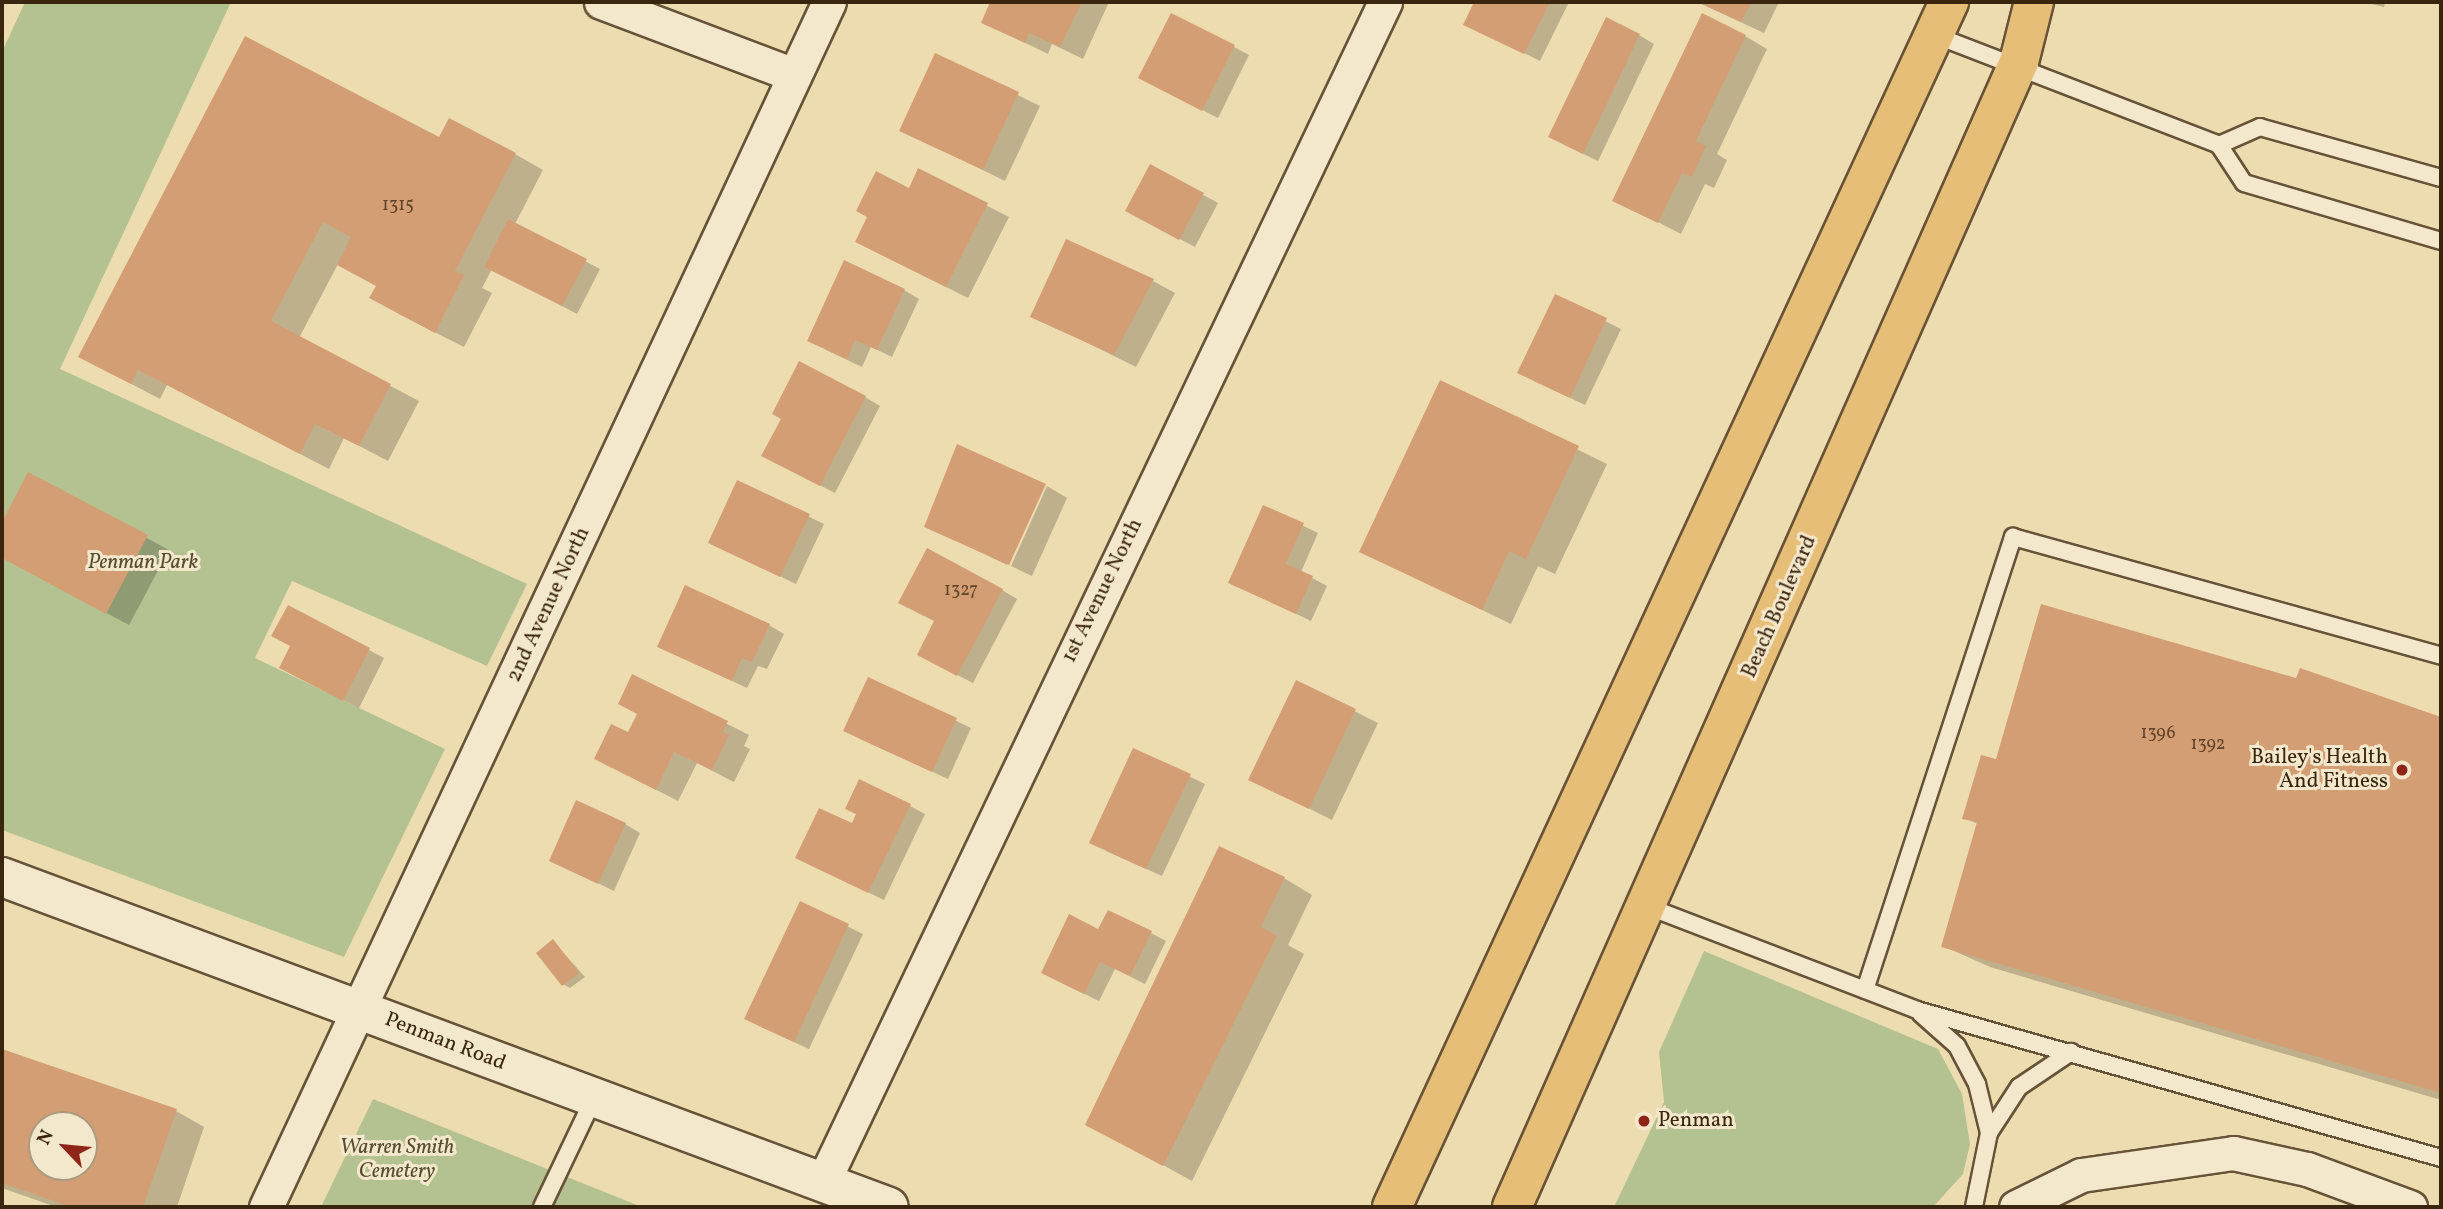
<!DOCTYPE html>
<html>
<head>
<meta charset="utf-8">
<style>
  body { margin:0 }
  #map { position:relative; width:2443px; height:1209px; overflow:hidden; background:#eedcb1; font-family:Vollkorn,serif }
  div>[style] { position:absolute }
  .green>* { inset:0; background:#b3c290 }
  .shadow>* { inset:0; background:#0003 }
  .building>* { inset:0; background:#d49e74 }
  .roads { filter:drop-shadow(2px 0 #675337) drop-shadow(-2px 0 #675337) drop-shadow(0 2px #675337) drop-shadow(0 -2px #675337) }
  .service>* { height:16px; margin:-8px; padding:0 8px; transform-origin:8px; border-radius:8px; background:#f4e8cc }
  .minor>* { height:33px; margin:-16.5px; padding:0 16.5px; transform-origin:16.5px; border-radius:16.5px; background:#f4e8cc }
  .tertiary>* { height:38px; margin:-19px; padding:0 19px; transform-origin:19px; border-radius:19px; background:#f4e8cc }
  .trunk>* { height:38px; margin:-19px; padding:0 19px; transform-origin:19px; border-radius:19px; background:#e7be78 }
  .dots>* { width:19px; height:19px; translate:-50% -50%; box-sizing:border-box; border:4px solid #f4e8cc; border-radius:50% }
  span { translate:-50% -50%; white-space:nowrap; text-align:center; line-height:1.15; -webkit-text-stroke:6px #f4e8cc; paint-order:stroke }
  .number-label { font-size:18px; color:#604328 }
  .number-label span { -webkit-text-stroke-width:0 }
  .park-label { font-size:21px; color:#584c2e; font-style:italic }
  .street-label { font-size:21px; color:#3a250e }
  .poi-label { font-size:21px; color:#3a250e }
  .right { translate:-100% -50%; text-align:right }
  .left { translate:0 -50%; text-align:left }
  .frame { position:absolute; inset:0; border:4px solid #3a250e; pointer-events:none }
  .north { position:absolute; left:28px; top:1111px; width:70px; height:70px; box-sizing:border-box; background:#f4e8cc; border:2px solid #aa9a80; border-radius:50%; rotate:296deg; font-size:19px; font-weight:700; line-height:28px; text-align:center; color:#3a250e }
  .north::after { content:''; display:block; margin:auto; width:24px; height:32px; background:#8f2418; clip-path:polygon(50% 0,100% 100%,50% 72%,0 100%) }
</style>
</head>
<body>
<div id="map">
  <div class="green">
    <div style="clip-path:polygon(25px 2px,231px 2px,60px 369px,527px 584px,487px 666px,292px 581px,255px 658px,445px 749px,344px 957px,2px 830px,2px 52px)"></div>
    <div style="clip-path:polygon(1704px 951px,1938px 1049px,1962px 1094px,1970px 1144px,1963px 1174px,1933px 1207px,1614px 1207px,1664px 1102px,1659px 1052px)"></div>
    <div style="clip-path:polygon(373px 1099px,642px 1207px,321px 1207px)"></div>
  </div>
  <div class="shadow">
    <div style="clip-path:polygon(992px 2px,1109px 2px,1083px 59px,1052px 44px,1048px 54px,983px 22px)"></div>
    <div style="clip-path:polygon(1476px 2px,1569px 2px,1540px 61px,1465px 24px)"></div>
    <div style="clip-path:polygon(1697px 2px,1779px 2px,1764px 33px)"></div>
    <div style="clip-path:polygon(2364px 2px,2385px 2px,2384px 7px)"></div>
    <div style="clip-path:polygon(1639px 35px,1654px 44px,1598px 161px,1565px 145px)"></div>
    <div style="clip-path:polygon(1745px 36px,1767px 49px,1717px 154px,1727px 160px,1714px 188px,1705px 184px,1681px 234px,1615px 200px)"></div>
    <div style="clip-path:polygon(1234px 47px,1249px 55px,1218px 118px,1155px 86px)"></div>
    <div style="clip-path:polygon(936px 55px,1040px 106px,1005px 181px,901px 130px)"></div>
    <div style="clip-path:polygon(440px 139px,515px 154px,543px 170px,515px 224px,600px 269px,577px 314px,492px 269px,482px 288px,492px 293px,464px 347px,399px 314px,378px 286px,338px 264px,299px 338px,419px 401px,388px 461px,344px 438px,329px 469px,167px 385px,160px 399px,80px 357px)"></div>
    <div style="clip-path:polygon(1151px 166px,1218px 203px,1195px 247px,1142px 219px)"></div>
    <div style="clip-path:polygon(919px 171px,1009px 217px,968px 298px,880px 254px)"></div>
    <div style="clip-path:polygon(1153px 281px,1175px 293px,1136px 367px,1033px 316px)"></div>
    <div style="clip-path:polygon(904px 290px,919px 299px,892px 357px,871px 347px,862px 367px,824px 349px)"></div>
    <div style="clip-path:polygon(1555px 296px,1621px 329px,1585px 405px,1534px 381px)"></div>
    <div style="clip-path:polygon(1440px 382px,1607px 464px,1555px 574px,1538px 566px,1511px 624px,1361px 551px)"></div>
    <div style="clip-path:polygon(865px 397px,880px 406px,835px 493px,778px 464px)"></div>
    <div style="clip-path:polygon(29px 474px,169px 550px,129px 625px,2px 557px,2px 526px)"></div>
    <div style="clip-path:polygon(738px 482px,824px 524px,796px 584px,710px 542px)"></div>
    <div style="clip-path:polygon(1043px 485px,1007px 565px,926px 526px)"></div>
    <div style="clip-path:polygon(1047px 486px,1067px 498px,1032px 576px,1011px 566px)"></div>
    <div style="clip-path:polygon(1264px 507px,1318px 533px,1301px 572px,1327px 586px,1311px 621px,1230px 582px)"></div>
    <div style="clip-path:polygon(1002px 590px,1017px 599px,973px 683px,934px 663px)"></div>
    <div style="clip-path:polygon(288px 607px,384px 658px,359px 708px,296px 676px)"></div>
    <div style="clip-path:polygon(769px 625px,784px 634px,767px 669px,758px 666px,747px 688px,659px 647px)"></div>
    <div style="clip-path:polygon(2301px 670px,2441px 719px,2441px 1100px,1990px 967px,1943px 946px,1978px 824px,1964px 818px,1998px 761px,2298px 680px)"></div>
    <div style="clip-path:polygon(633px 676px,749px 735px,744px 746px,750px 749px,734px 782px,697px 763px,678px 801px,596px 759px,629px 734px,639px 715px)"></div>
    <div style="clip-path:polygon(869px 679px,971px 728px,948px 779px,860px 739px)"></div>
    <div style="clip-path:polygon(1296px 682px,1378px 723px,1332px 820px,1250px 779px)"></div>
    <div style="clip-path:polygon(1134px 750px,1205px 784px,1162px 876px,1106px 851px)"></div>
    <div style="clip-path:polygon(910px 806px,925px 814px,884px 900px,812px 865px,853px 826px)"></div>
    <div style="clip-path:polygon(625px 824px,640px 833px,614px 891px,551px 860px)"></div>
    <div style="clip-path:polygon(1284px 878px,1312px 895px,1288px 945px,1304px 954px,1192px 1181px,1114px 1138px)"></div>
    <div style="clip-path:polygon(800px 903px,863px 934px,809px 1049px,761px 1027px)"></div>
    <div style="clip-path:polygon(1099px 931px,1151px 933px,1166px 941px,1145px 984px,1115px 969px,1099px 1001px,1058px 981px)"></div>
    <div style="clip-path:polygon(553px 941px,585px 977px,570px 988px,563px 984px)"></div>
    <div style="clip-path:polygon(evenodd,2px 1050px,176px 1111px,204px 1127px,177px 1207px,56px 1207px,2px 1188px,2px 1050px,42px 1125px,84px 1125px,84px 1167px,42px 1167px,42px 1125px)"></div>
  </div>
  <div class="building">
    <div style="clip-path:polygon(990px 2px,1082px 2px,1060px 47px,1029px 33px,1025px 43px,981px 23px)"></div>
    <div style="clip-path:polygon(1474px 2px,1550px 2px,1524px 54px,1463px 25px)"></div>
    <div style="clip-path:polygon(1698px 2px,1751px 2px,1741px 22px)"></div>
    <div style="clip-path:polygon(1171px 13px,1235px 45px,1202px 111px,1138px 78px)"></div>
    <div style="clip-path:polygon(1702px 13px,1746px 35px,1696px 141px,1706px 146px,1692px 177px,1682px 173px,1658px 223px,1612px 201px)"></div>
    <div style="clip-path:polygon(1606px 17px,1640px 34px,1583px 154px,1548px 137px)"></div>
    <div style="clip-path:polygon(245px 36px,439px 137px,449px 118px,516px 153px,455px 271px,464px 275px,435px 333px,369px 298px,376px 286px,337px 265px,351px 237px,323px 222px,271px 321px,391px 384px,359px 446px,315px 424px,300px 454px,138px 370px,131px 384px,78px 357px)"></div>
    <div style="clip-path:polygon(935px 53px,1019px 92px,983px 170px,899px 131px)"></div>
    <div style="clip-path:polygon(1150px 164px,1204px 193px,1179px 240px,1125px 211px)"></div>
    <div style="clip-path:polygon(918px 168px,988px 203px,946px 287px,855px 242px,867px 217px,856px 211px,876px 171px,909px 188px)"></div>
    <div style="clip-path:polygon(508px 219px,587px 259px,562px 306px,484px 267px)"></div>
    <div style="clip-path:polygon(1066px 239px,1154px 279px,1114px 355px,1030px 317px)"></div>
    <div style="clip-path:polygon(844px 260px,905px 289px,877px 350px,855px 340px,847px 359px,807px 341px)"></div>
    <div style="clip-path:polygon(1555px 294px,1607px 318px,1570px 398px,1517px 373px)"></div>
    <div style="clip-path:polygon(799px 361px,866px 396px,820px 486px,761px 456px,781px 419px,772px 414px)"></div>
    <div style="clip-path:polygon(1440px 380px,1579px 446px,1526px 559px,1509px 551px,1482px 610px,1359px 552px)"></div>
    <div style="clip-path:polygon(957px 444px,1046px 484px,1009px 565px,924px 527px)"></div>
    <div style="clip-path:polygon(28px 472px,148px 535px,106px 614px,2px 558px,2px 522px)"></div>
    <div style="clip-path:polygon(737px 480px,810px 514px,780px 577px,708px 543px)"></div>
    <div style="clip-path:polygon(1263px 505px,1304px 523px,1286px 564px,1313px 576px,1296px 614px,1228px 583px)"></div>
    <div style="clip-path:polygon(927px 548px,1003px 589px,957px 676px,917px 655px,934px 621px,898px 603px)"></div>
    <div style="clip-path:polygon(685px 585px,770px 624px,752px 662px,742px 658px,732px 681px,657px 647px)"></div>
    <div style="clip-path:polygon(2041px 604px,2296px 678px,2300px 668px,2441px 717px,2441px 1093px,1941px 947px,1977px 822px,1962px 819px,1981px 755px,1996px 759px)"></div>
    <div style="clip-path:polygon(288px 605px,370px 648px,343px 701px,279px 668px,290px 646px,271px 636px)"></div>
    <div style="clip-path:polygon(632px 674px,728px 721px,723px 732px,729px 735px,712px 770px,674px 752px,656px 790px,594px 759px,611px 724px,628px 732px,637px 714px,618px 704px)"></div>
    <div style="clip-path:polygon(868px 677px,957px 718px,932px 772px,843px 731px)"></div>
    <div style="clip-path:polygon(1296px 680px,1356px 709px,1309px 809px,1248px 780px)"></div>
    <div style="clip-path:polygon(1133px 748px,1191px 774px,1146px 869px,1089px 843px)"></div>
    <div style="clip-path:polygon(859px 779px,911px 804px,868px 893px,795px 858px,819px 808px,852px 823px,856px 814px,845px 809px)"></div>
    <div style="clip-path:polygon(576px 800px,626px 823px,598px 884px,549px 861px)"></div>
    <div style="clip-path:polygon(1219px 846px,1285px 877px,1261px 927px,1277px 936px,1163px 1166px,1085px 1125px)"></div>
    <div style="clip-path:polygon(800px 901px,849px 924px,794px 1042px,744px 1019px)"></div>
    <div style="clip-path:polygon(1108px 910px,1152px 931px,1130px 976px,1100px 962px,1084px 994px,1041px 973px,1069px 914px,1098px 929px)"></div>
    <div style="clip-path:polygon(553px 939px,579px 973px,562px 986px,536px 953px)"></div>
    <div style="clip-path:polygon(evenodd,2px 1049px,177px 1109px,143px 1207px,71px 1207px,2px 1183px,2px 1049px,42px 1125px,84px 1125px,84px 1167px,42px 1167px,42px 1125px)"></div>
  </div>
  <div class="roads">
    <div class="service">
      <div style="left:1932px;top:34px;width:308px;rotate:21.1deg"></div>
      <div style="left:2441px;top:178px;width:188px;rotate:-164.3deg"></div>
      <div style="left:2260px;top:127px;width:45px;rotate:156.3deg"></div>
      <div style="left:2219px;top:145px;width:45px;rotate:56.7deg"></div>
      <div style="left:2244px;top:183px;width:205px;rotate:16.4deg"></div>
      <div style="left:1649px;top:907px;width:287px;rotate:21deg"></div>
      <div style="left:1917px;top:1010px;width:544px;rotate:15.77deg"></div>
      <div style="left:1865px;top:990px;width:477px;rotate:-71.9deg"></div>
      <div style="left:2013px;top:537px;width:444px;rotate:15.5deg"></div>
      <div style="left:1921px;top:1014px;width:48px;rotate:41.6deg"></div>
      <div style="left:1957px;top:1046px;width:43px;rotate:62.2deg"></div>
      <div style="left:1977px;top:1084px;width:50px;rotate:76.2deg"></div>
      <div style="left:1989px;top:1133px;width:76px;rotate:101.5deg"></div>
      <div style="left:1989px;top:1133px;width:55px;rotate:-56.9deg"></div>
      <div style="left:2019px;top:1087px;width:63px;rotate:-33.9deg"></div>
      <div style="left:542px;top:1207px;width:121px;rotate:-64.5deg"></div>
    </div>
    <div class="minor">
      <div style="left:601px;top:2px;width:206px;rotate:20.7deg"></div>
      <div style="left:823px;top:1182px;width:1307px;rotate:-64.53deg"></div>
      <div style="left:266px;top:1207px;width:1330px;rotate:-64.96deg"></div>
      <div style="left:2016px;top:1207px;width:72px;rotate:-26.2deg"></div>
      <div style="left:2081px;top:1175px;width:154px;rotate:-8.2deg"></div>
      <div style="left:2233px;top:1153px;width:76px;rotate:12.2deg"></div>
      <div style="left:2307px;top:1169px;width:110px;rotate:20.3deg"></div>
    </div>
    <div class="tertiary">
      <div style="left:2px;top:877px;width:946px;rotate:20.41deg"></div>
    </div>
    <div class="trunk">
      <div style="left:1392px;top:1207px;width:1328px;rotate:-65.19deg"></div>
      <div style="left:1512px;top:1207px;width:1252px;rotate:-66.12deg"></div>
      <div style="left:2019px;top:62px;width:62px;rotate:-76deg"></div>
    </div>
  </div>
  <div class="dots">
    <div style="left:2402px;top:770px;background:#8f2418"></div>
    <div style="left:1644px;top:1121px;background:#8f2418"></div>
  </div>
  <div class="number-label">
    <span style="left:398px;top:206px">1315</span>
    <span style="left:961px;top:591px">1327</span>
    <span style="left:2158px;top:734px">1396</span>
    <span style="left:2208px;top:745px">1392</span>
  </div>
  <div class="park-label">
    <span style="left:143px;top:563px">Penman Park</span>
    <span style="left:397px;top:1160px">Warren Smith<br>Cemetery</span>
  </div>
  <div class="street-label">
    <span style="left:1103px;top:591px;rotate:-64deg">1st Avenue North</span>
    <span style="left:549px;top:605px;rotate:-65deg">2nd Avenue North</span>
    <span style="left:1780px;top:607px;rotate:-66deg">Beach Boulevard</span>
    <span style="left:445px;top:1042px;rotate:21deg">Penman Road</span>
  </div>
  <div class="poi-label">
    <span class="right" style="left:2388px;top:770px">Bailey's Health<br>And Fitness</span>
    <span class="left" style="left:1658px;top:1121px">Penman</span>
  </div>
  <div class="frame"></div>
  <div class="north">N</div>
</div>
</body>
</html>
